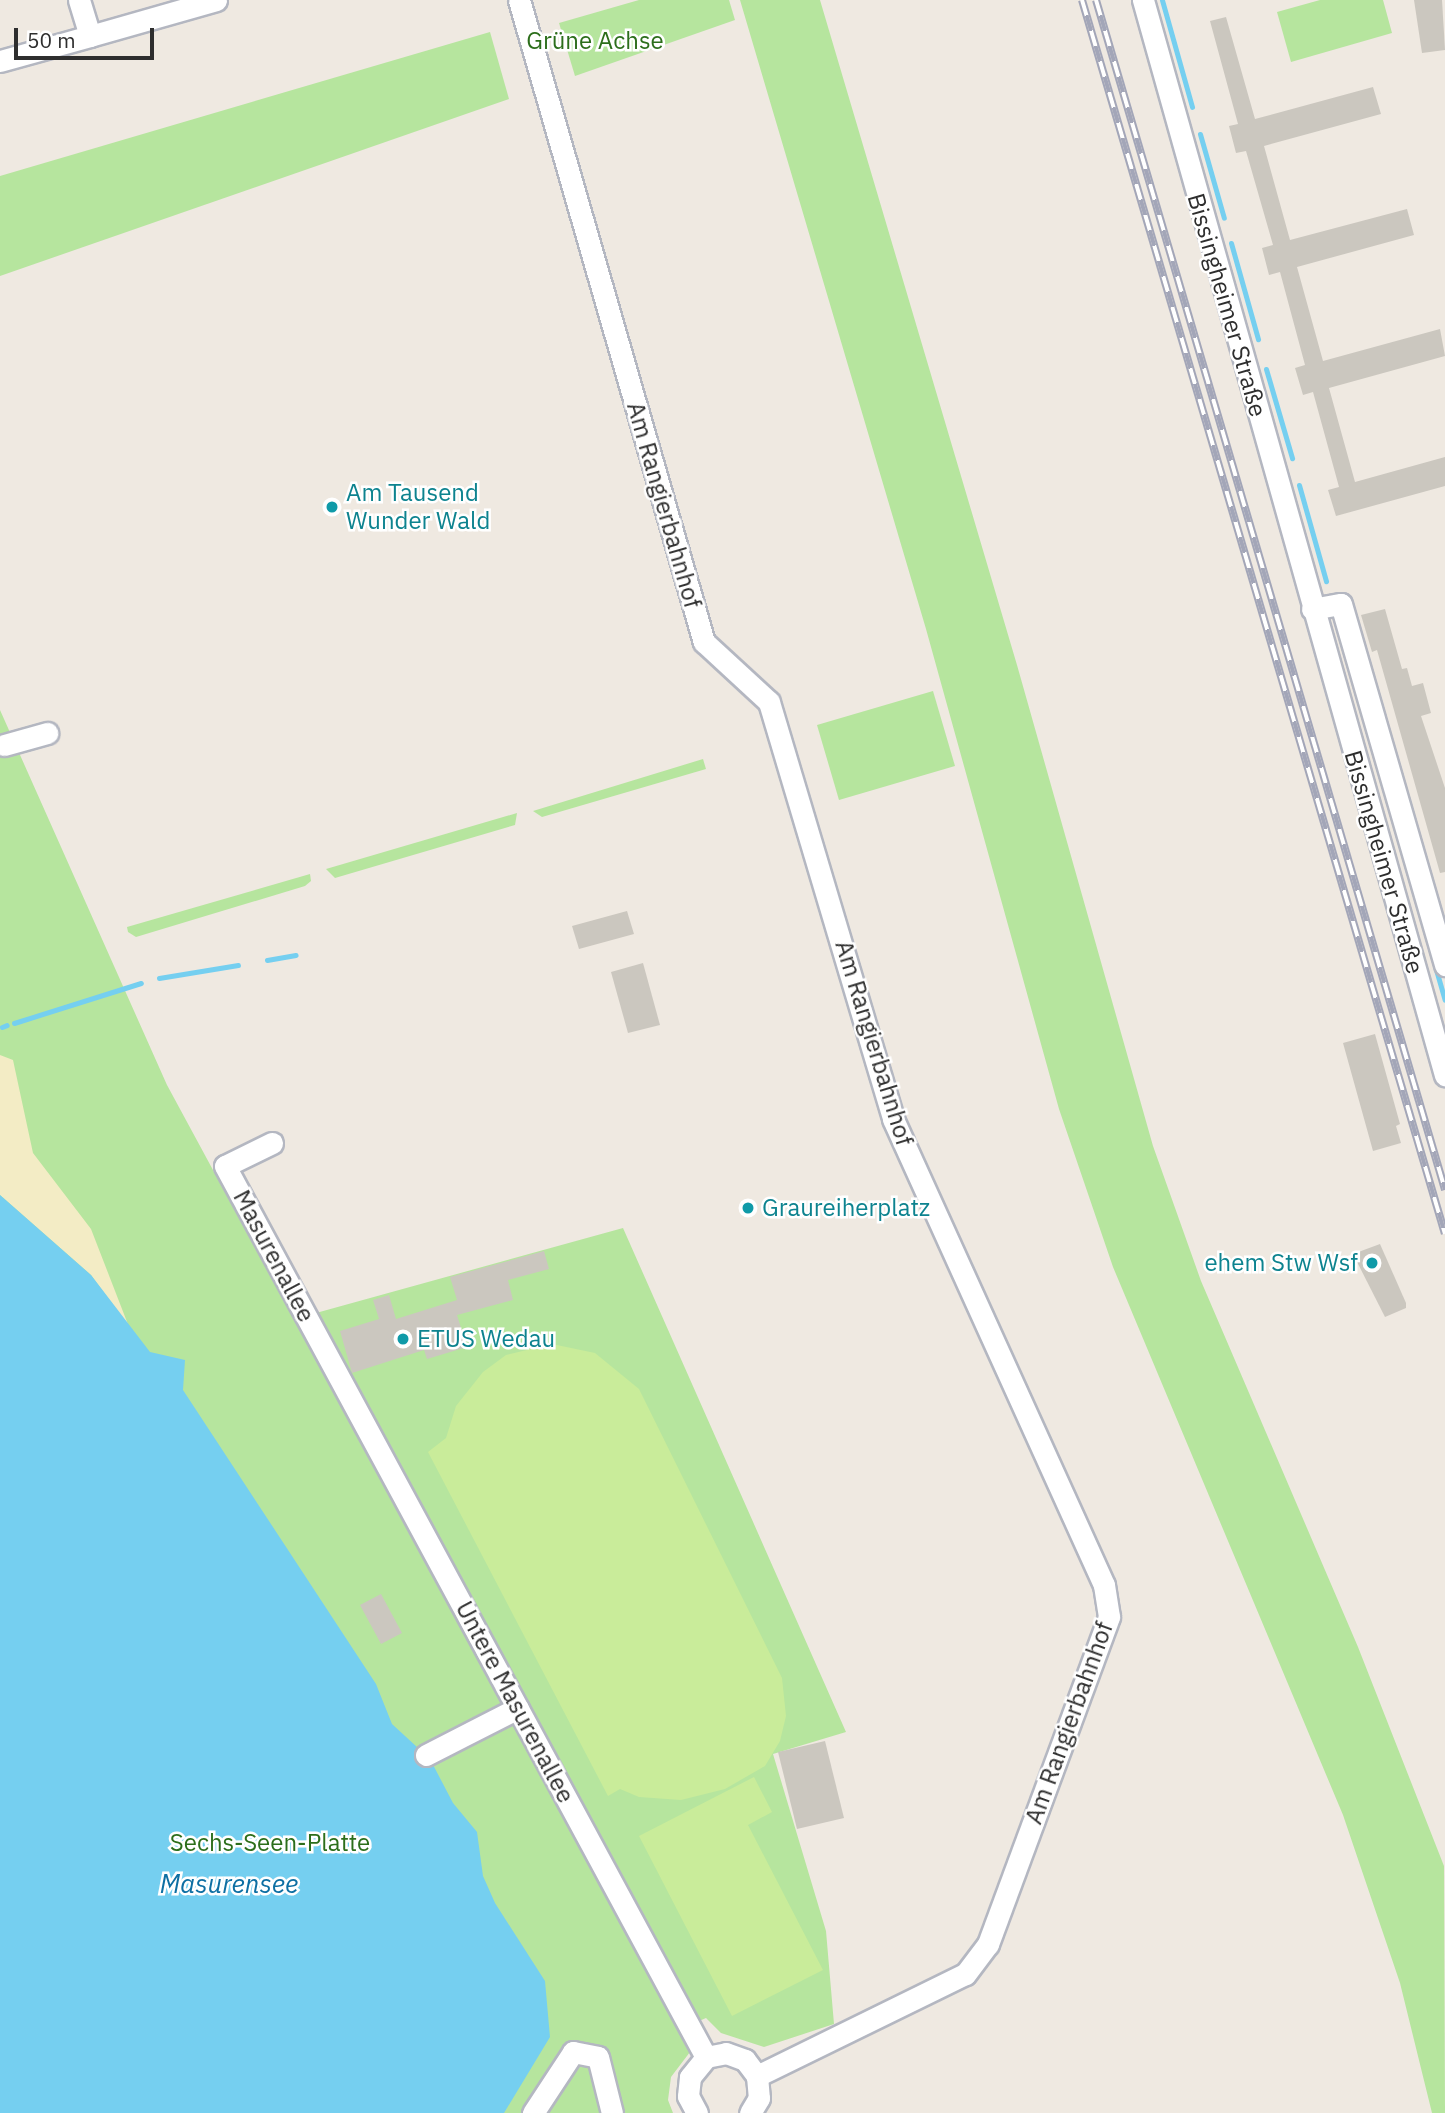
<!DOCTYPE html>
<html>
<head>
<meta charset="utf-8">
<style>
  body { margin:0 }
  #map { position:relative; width:1445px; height:2113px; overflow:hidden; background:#efe9e1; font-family:"IBM Plex Sans",sans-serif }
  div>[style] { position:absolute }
  .green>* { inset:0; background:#b6e59e }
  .sand>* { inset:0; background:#f3ecc5 }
  .pitch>* { inset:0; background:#c9ec9a }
  .water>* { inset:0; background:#75cff0 }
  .stream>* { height:5px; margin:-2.5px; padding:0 2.5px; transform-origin:2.5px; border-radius:2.5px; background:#75cff0 }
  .building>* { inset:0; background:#cbc7bf }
  .roads { filter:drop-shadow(2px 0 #b4b7c1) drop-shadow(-2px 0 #b4b7c1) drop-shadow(0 2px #b4b7c1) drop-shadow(0 -2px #b4b7c1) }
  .minor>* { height:21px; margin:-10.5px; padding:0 10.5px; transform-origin:10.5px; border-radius:10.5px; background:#fff }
  .rail>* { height:8px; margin-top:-4px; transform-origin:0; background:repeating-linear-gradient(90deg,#fff 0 16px,#a3a6b8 0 32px); box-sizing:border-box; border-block:2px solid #a3a6b8 }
  .dots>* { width:19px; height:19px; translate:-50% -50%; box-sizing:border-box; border:4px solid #fff; border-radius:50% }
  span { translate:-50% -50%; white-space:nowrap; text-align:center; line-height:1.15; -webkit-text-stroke:5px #fff; paint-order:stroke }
  .park-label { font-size:24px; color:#2c6e1b }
  .street-label { font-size:24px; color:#2e2e2e }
  .culture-label { font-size:24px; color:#0d838f }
  .left { translate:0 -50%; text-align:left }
  .right { translate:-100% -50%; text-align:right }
  .water-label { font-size:26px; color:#0d6fa3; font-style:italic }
  .scale { position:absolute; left:14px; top:28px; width:140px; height:32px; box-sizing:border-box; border:4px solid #2e2e2e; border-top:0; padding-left:9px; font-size:21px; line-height:24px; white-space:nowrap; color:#2e2e2e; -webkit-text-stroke:5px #fff; paint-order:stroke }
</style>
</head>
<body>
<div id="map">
  <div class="green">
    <div style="clip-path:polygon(639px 0,729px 0,735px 20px,575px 76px,559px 23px)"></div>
    <div style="clip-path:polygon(740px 0,820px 0,1017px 665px,1153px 1146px,1201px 1281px,1358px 1647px,1444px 1866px,1445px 2113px,1432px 2113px,1400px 1983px,1343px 1815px,1113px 1267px,1059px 1109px,926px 629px)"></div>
    <div style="clip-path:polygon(1320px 0,1383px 0,1392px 33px,1291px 62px,1277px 12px)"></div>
    <div style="clip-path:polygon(490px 32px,509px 99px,0 276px,0 176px)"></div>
    <div style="clip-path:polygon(933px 691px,955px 766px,839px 800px,817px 725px)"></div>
    <div style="clip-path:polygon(0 710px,167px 1085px,690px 2052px,671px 2077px,668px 2100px,673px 2113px,0 2113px)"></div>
    <div style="clip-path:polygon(703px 759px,706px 769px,542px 817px,533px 811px)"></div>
    <div style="clip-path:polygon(517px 813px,515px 825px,335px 878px,326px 869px)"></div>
    <div style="clip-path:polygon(310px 874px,311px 881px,305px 886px,136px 937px,128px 932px,127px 927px)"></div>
    <div style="clip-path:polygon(623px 1228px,846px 1732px,773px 1754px,826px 1931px,834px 2024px,764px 2047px,721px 2033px,706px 2018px,699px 2021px,316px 1313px)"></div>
  </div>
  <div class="sand">
    <div style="clip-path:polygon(0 1055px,13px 1060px,33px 1153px,91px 1229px,129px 1327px,91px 1275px,0 1195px)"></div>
  </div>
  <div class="pitch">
    <div style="clip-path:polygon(552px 1344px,595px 1353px,639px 1389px,782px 1678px,786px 1716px,780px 1741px,765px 1766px,725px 1789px,681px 1800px,639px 1797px,620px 1789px,608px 1796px,428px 1452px,446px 1438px,456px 1406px,483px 1372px,506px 1355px)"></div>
    <div style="clip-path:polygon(754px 1777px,772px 1812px,748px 1825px,823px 1970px,732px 2016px,639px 1836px)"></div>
  </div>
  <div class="water">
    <div style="clip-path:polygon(0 1195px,91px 1275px,150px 1352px,185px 1360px,183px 1390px,376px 1684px,392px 1724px,430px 1759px,453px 1803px,477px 1832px,483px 1876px,495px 1903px,545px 1981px,550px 2037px,504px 2113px,0 2113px)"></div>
  </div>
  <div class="stream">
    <div style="left:1162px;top:0;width:111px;rotate:74.3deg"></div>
    <div style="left:1200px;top:134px;width:87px;rotate:74.1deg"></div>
    <div style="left:1231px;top:243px;width:100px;rotate:74.3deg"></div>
    <div style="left:1266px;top:369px;width:93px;rotate:73.7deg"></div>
    <div style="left:1299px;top:485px;width:100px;rotate:74.3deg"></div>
    <div style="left:267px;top:960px;width:29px;rotate:-10deg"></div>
    <div style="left:1435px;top:966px;width:35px;rotate:74deg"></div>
    <div style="left:159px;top:978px;width:80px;rotate:-9.3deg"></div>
    <div style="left:14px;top:1023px;width:133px;rotate:-17.5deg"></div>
    <div style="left:2px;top:1027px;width:5px;rotate:-22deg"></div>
  </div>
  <div class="building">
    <div style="clip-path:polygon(1414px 0,1442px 0,1445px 50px,1422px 53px)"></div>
    <div style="clip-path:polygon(1226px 17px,1255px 119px,1373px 87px,1381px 114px,1264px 146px,1290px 240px,1407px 209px,1414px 235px,1297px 267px,1323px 361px,1440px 329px,1445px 356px,1329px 388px,1355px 482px,1445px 457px,1445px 486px,1336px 516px,1328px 490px,1339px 487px,1313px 392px,1303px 395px,1295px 368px,1305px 365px,1280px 272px,1269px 275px,1262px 248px,1273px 245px,1246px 151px,1236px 153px,1229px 126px,1238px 124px,1210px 21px)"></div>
    <div style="clip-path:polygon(1385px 609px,1402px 669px,1407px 668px,1412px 686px,1423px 683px,1431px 713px,1421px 716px,1445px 788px,1445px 872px,1440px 873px,1377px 650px,1372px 652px,1361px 615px)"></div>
    <div style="clip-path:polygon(627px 911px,634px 934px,579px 949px,572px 926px)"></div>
    <div style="clip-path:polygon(643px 963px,660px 1025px,628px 1033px,611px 972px)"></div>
    <div style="clip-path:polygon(1375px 1034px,1400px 1124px,1396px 1126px,1401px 1143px,1373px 1151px,1343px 1043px)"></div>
    <div style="clip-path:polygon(1380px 1244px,1406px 1303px,1406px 1308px,1385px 1317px,1353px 1254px)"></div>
    <div style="clip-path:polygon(544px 1251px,549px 1269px,508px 1280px,513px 1300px,457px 1315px,467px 1347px,427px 1359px,424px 1350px,352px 1373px,340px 1331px,379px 1319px,373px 1300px,389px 1295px,396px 1319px,457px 1300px,450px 1277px)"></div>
    <div style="clip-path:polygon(381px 1594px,402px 1633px,381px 1644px,360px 1605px)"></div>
    <div style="clip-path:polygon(825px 1741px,844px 1818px,797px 1829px,778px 1752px)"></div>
  </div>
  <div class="roads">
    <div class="minor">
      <div style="left:519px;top:0;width:668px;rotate:73.93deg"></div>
      <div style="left:704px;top:642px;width:88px;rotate:42.7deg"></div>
      <div style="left:769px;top:702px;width:435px;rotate:73.4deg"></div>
      <div style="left:893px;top:1119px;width:512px;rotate:65.64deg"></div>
      <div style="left:1104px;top:1585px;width:32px;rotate:81deg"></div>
      <div style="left:1109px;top:1617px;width:349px;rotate:110.3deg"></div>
      <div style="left:988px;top:1944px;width:38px;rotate:127deg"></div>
      <div style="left:965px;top:1974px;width:232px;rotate:153.9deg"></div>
      <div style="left:1143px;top:0;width:1117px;rotate:74.31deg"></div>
      <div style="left:90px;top:36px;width:131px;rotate:-15.9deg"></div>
      <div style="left:0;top:61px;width:93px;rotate:-15.5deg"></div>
      <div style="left:90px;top:36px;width:38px;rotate:-107deg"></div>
      <div style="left:1312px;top:609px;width:29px;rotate:-10deg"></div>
      <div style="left:1341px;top:604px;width:376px;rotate:73.9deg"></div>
      <div style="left:4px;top:745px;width:45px;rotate:-15.6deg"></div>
      <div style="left:272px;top:1143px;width:52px;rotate:153.9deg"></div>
      <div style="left:225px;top:1166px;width:1013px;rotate:61.64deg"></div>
      <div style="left:426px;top:1755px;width:103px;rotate:-27.1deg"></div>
      <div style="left:533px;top:2113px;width:73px;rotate:-56.7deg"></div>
      <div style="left:573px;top:2052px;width:25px;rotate:11deg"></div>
      <div style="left:598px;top:2057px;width:58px;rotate:76deg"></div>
      <div style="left:697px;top:2113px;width:19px;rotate:-118deg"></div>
      <div style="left:688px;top:2096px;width:19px;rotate:-84deg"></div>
      <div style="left:690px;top:2077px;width:26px;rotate:-51deg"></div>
      <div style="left:706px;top:2057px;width:20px;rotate:-11deg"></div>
      <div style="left:726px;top:2053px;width:20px;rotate:20deg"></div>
      <div style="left:745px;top:2060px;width:20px;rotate:53deg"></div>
      <div style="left:757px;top:2076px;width:22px;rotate:85deg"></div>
      <div style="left:759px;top:2098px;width:17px;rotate:121deg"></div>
    </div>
  </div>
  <div class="rail">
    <div style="left:1082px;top:0;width:1286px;rotate:73.61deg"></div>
    <div style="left:1096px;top:0;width:1240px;rotate:73.65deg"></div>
  </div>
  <div class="dots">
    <div style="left:332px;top:507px;background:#0f9aa8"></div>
    <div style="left:748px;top:1208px;background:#0f9aa8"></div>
    <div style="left:1372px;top:1263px;background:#0f9aa8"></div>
    <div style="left:403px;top:1339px;background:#0f9aa8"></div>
  </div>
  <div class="park-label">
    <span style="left:595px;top:41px">Grüne Achse</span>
    <span style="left:270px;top:1843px">Sechs-Seen-Platte</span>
  </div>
  <div class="street-label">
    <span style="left:1227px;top:305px;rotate:74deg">Bissingheimer Straße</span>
    <span style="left:664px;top:505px;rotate:74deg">Am Rangierbahnhof</span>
    <span style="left:1384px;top:862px;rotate:74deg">Bissingheimer Straße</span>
    <span style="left:874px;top:1043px;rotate:73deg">Am Rangierbahnhof</span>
    <span style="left:274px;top:1256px;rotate:62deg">Masurenallee</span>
    <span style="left:515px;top:1702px;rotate:62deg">Untere Masurenallee</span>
    <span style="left:1069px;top:1723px;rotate:-70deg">Am Rangierbahnhof</span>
  </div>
  <div class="culture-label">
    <span class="left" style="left:346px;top:507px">Am Tausend<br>Wunder Wald</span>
    <span class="left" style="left:762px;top:1208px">Graureiherplatz</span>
    <span class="right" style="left:1358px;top:1263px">ehem Stw Wsf</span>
    <span class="left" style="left:417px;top:1339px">ETUS Wedau</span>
  </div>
  <div class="water-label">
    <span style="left:229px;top:1884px">Masurensee</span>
  </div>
  <div class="scale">50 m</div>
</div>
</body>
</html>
